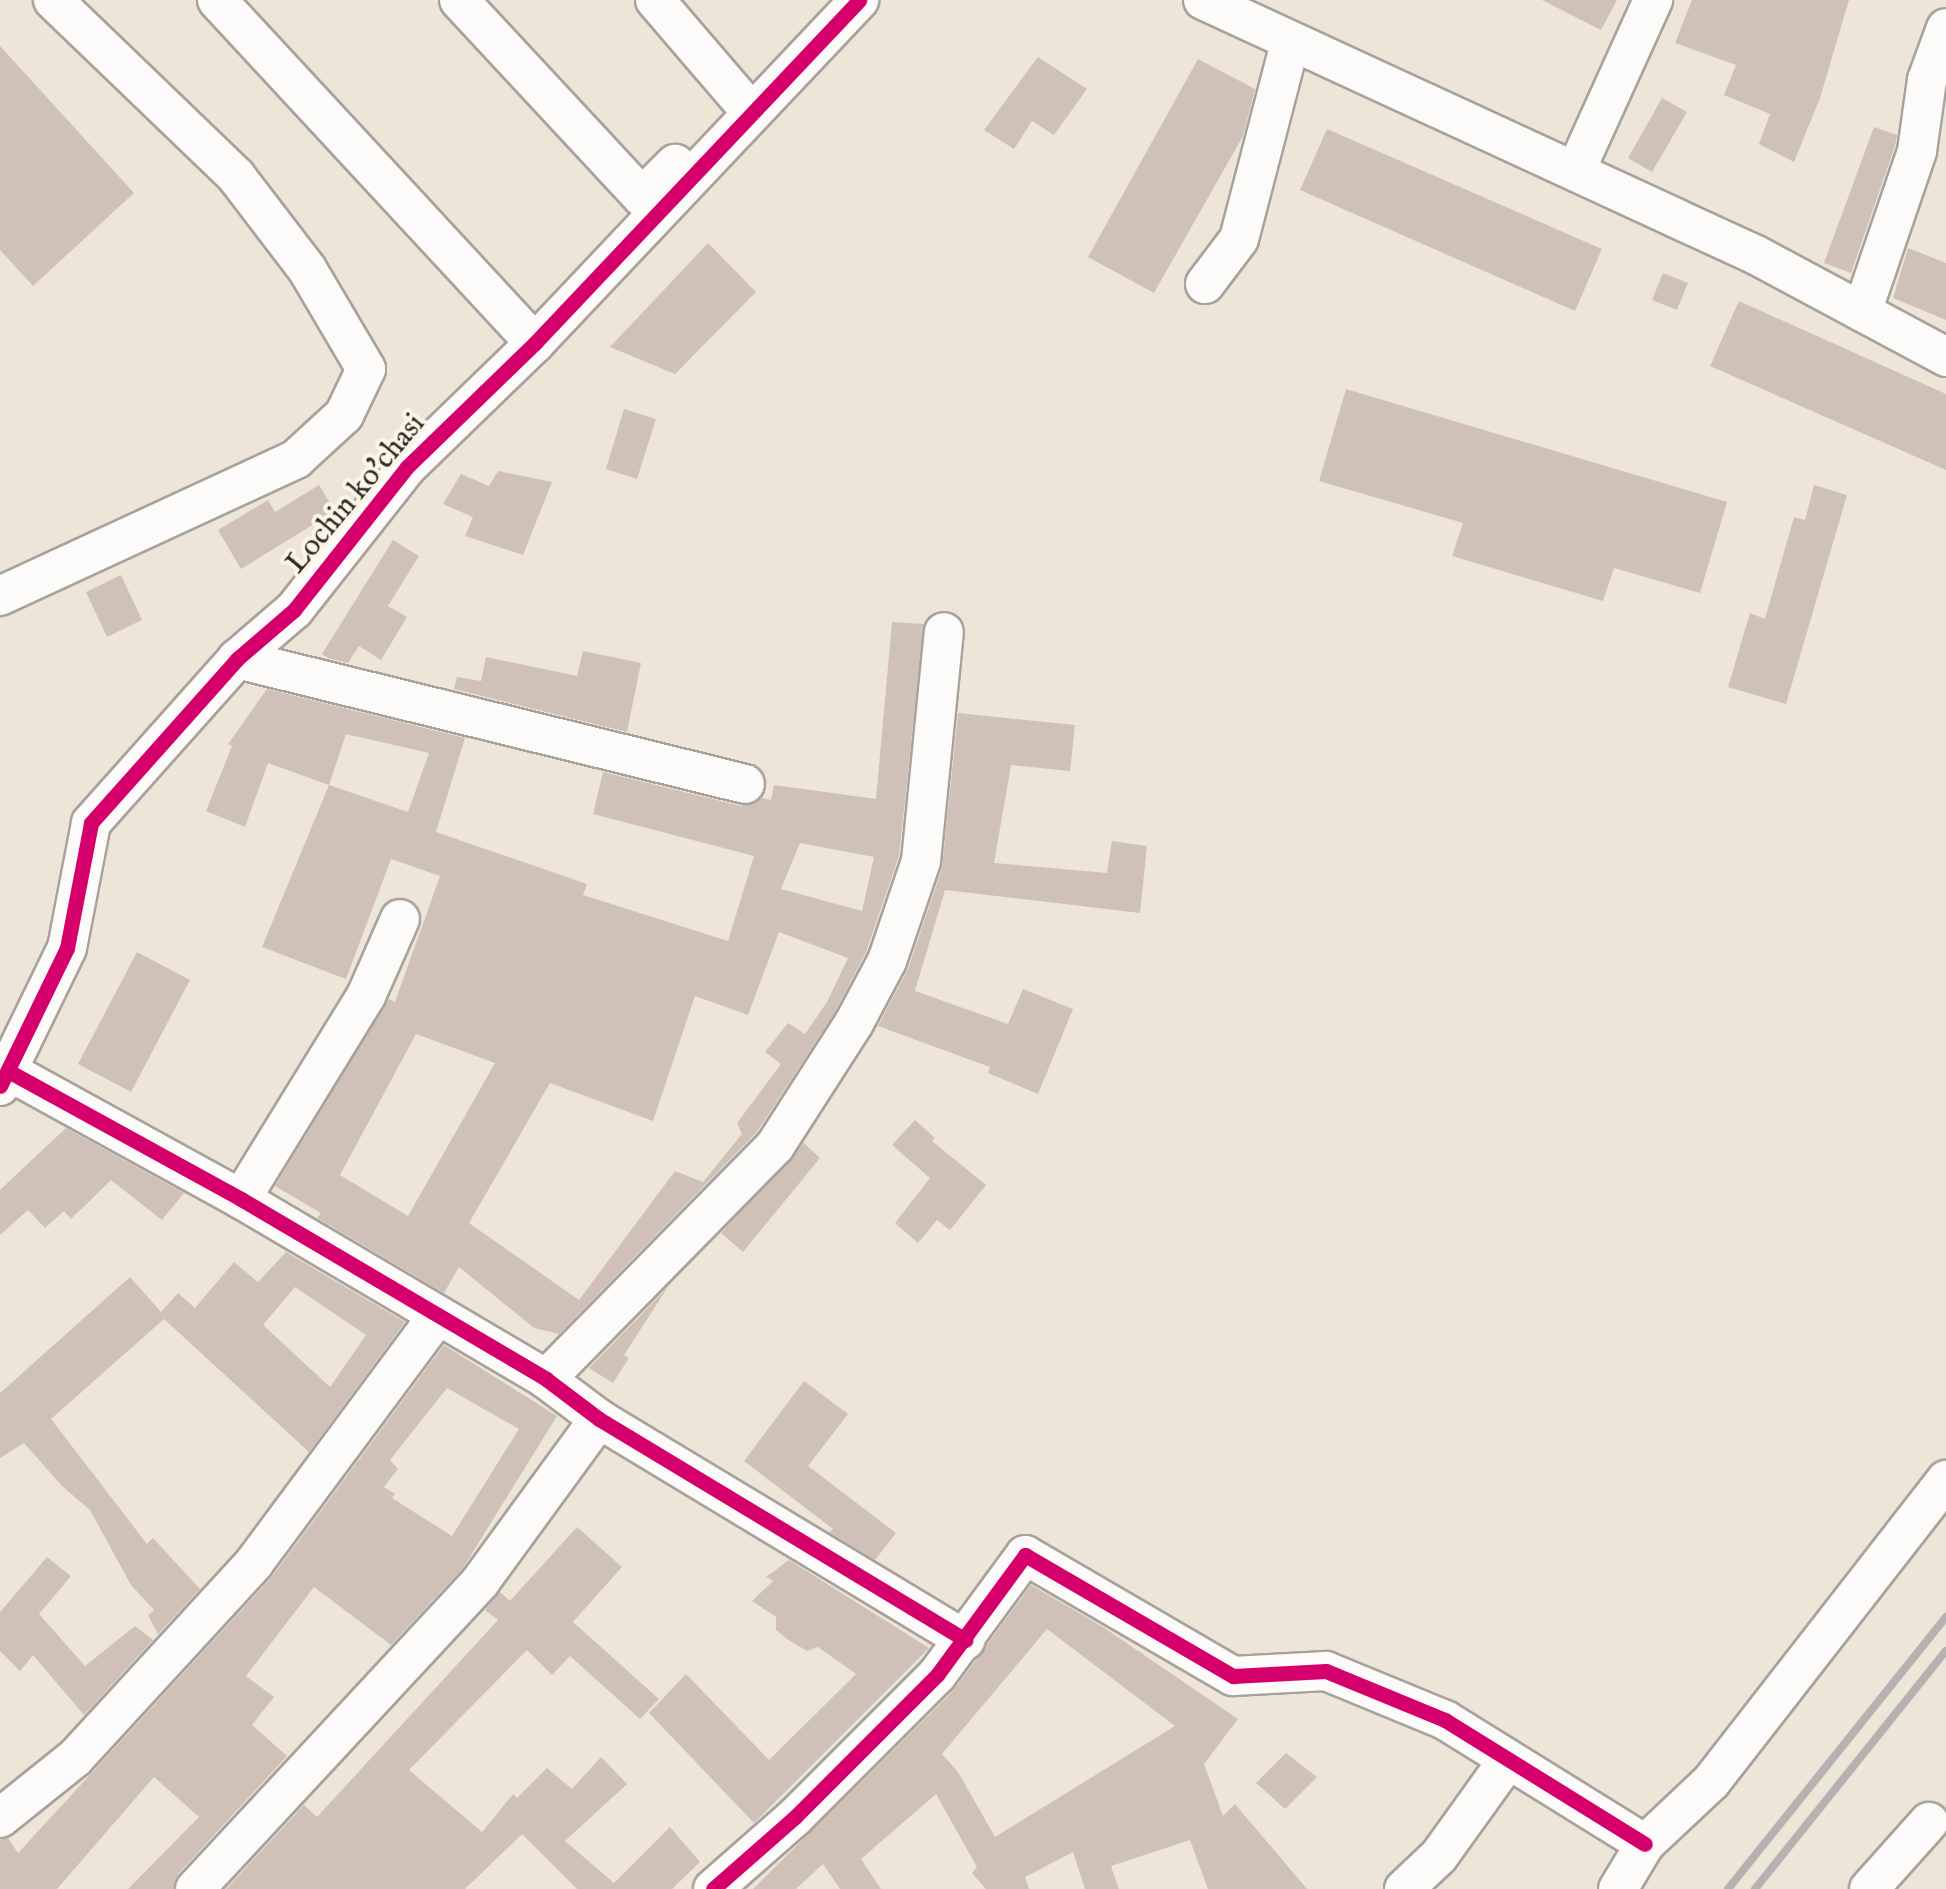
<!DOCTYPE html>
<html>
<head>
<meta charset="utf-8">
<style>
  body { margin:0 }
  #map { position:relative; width:1946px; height:1889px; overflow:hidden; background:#ede5d8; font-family:"IM FELL English",serif }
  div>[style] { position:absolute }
  .building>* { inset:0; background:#d0c1b8 }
  .roads { filter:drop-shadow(2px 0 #a7a29b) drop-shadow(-2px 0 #a7a29b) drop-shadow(0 2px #a7a29b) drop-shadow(0 -2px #a7a29b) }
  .minor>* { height:38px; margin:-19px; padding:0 19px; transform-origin:19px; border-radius:19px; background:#fcfbf9 }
  .rail>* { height:8px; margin:-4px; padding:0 4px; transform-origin:4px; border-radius:4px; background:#b4b3b1 }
  .cycleway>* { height:15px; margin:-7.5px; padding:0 7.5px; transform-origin:7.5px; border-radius:7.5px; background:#d6006c }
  span { translate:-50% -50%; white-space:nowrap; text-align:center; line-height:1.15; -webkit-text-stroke:8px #fcf5e5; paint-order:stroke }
  .street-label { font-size:30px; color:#2b2b2b }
</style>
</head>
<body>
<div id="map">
  <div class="building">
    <div style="clip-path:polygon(1542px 0,1617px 0,1601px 30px)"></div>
    <div style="clip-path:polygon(1692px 0,1849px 0,1820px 98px,1794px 162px,1759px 144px,1770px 114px,1724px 95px,1736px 65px,1675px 43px)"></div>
    <div style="clip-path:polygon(0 46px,134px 193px,33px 286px,0 250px)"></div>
    <div style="clip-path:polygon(1038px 57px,1087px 89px,1054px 135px,1032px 121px,1014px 149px,984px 130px)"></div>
    <div style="clip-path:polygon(1198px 59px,1255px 89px,1243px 136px,1154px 293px,1088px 257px)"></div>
    <div style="clip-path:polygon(1662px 98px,1687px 112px,1652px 172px,1628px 158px)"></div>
    <div style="clip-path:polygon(1874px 127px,1897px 135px,1895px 146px,1851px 273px,1824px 263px)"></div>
    <div style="clip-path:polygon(1327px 129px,1602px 249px,1575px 311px,1300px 190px)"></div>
    <div style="clip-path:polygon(708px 243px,756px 292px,675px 374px,610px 347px)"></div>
    <div style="clip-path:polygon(1908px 248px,1946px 263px,1946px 320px,1893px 298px)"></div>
    <div style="clip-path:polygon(1663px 273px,1688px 283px,1677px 310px,1652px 300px)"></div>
    <div style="clip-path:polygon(1739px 301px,1946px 394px,1946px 470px,1710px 366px)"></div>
    <div style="clip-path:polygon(1346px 389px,1727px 502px,1700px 593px,1614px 568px,1603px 601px,1452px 556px,1463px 523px,1319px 481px)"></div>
    <div style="clip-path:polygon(624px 409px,656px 419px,637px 479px,606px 469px)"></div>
    <div style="clip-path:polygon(498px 471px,552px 482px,523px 555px,465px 536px,473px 517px,443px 504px,461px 474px,489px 486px)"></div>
    <div style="clip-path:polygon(319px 485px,335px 511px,241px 569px,218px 530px,268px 500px,275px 512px)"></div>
    <div style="clip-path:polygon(1814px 485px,1847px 495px,1786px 704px,1728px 687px,1750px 613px,1765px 619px,1794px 517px,1805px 520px)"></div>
    <div style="clip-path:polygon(393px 540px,419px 556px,388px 606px,407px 617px,381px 660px,359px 646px,348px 663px,328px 658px,322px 654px)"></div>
    <div style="clip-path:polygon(121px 575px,142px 620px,107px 637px,86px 592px)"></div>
    <div style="clip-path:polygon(evenodd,892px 622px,924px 624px,899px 856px,866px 952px,835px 1012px,757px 1132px,559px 1334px,534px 1328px,459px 1267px,444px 1293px,317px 1218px,321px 1213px,275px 1186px,389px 999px,395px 1002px,440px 876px,391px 859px,346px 979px,262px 947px,329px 785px,268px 763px,245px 827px,206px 811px,232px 746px,228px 744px,267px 689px,465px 738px,436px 832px,587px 884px,583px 895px,728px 941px,754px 856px,593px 814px,603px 772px,741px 806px,762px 798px,771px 800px,774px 785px,876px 799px,892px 622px,346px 734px,429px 753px,408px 812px,329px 785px,346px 734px,892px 622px,800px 843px,874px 857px,862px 911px,781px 889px,800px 843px,892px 622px,779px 932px,848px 958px,827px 1002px,805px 1034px,788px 1023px,765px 1052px,781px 1064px,737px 1123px,742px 1134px,703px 1182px,675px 1171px,579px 1300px,469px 1223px,550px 1083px,653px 1121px,695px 996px,748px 1015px,779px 932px,892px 622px,416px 1034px,495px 1063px,408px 1216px,340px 1175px,416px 1034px)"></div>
    <div style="clip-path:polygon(583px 651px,641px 663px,627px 732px,454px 689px,457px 677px,481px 681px,486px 657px,577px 676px)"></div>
    <div style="clip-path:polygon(958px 713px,1075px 725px,1070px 771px,1011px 765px,994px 863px,1107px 873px,1112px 841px,1147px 846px,1140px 913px,945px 890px,915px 991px,1008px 1024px,1023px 989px,1073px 1009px,1038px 1094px,988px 1073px,990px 1067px,878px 1026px,908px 969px,942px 868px)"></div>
    <div style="clip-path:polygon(137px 952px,190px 980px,131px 1092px,78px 1064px)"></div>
    <div style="clip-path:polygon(915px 1120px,935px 1138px,932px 1141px,986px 1185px,950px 1230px,937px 1220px,918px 1243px,895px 1223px,930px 1178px,892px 1145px)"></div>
    <div style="clip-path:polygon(66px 1128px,184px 1193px,162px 1220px,111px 1180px,71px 1219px,64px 1211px,45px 1228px,28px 1210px,0 1235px,0 1190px)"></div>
    <div style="clip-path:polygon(804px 1143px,820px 1158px,743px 1252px,721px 1233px)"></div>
    <div style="clip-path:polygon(evenodd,286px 1252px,405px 1322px,309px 1452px,164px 1319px,51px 1419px,147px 1544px,153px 1538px,200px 1589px,158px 1634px,148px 1615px,154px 1610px,131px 1585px,90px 1510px,62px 1486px,24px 1443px,0 1458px,0 1393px,130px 1277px,161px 1312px,178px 1293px,195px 1308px,234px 1262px,258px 1282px,286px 1252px,295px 1287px,366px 1335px,330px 1387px,263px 1325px,295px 1287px)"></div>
    <div style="clip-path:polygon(668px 1287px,624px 1355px,629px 1358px,613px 1383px,589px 1368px)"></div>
    <div style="clip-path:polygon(evenodd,444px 1345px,557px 1416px,463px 1568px,391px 1645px,314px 1587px,246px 1676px,274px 1697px,252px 1725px,287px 1756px,178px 1874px,173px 1889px,128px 1889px,199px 1817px,154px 1777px,57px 1889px,0 1889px,0 1840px,8px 1838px,18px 1853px,271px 1578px,444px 1345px,447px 1388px,519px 1429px,452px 1536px,392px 1498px,395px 1494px,384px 1487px,398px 1469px,390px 1460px,447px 1388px)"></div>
    <div style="clip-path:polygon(804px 1381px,848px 1414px,808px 1466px,896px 1533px,875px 1560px,829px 1532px,833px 1529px,744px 1461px)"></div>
    <div style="clip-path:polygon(577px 1527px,622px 1567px,573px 1622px,659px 1699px,640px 1719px,570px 1656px,552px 1675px,527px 1650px,409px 1770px,482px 1832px,513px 1794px,517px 1798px,547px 1768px,572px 1789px,601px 1757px,627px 1784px,565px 1841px,614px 1883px,670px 1827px,700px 1862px,672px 1889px,577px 1889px,522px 1834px,465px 1889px,226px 1889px,304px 1805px,317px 1817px,498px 1620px,485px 1610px,500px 1592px,510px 1601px)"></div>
    <div style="clip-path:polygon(47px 1557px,71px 1576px,39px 1614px,85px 1666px,135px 1626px,153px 1640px,84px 1715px,33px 1655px,20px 1671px,0 1651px,0 1612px)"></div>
    <div style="clip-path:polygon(789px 1560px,929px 1648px,754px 1823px,649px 1713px,686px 1674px,769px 1760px,856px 1674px,818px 1647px,807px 1651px,787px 1639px,776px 1630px,776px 1617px,752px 1601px,773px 1581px,766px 1577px)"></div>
    <div style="clip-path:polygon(evenodd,1031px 1585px,1103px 1627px,1238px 1719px,1204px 1764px,1223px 1816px,1235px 1804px,1307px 1889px,1208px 1889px,1190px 1840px,1111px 1866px,1119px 1889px,1085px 1889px,1073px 1852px,1025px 1877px,1029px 1889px,986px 1889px,972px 1873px,977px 1867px,936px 1794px,861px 1859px,881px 1889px,840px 1889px,823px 1864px,796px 1889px,753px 1889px,953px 1691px,1031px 1585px,1047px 1629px,1175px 1726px,995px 1837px,958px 1772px,942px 1754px,1047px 1629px)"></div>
    <div style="clip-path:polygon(1286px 1753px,1317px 1777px,1285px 1809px,1256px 1783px)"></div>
  </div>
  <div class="roads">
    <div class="minor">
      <div style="left:217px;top:0;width:468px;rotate:47.2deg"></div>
      <div style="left:459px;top:0;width:269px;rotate:47.1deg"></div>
      <div style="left:642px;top:197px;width:47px;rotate:-45deg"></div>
      <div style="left:655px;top:0;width:129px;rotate:49.4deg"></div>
      <div style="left:1203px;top:0;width:609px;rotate:24.76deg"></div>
      <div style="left:1756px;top:255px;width:216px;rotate:28.2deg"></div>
      <div style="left:1576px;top:170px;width:187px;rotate:-65.6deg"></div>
      <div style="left:1205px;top:284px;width:56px;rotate:-52.9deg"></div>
      <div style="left:1239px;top:239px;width:203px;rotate:-75.4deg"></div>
      <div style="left:1862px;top:312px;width:170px;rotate:-71.1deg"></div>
      <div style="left:1917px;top:151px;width:72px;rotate:-82deg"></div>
      <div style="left:1927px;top:80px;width:55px;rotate:-69.9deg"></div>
      <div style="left:0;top:596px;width:326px;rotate:-24.8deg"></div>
      <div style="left:296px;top:459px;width:65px;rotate:-42.5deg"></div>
      <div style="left:344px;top:415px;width:51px;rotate:-64.4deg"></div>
      <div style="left:366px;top:369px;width:116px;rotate:-120.5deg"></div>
      <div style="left:307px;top:269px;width:117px;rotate:-127.4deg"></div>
      <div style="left:236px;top:176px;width:254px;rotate:-136.1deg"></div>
      <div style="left:237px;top:659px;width:523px;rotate:13.82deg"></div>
      <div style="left:10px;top:1072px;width:264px;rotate:28.8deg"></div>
      <div style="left:241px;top:1199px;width:354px;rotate:30.5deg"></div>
      <div style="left:546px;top:1379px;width:66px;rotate:37deg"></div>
      <div style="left:599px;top:1419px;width:428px;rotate:31.1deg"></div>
      <div style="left:0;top:1086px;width:153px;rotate:-64.1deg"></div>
      <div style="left:67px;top:948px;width:127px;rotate:-79.1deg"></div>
      <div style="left:91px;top:823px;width:220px;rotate:-48.3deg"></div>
      <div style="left:237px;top:659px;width:75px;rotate:-40.7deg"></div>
      <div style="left:294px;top:610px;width:182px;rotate:-51.7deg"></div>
      <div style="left:407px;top:467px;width:178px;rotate:-44.1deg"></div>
      <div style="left:535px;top:343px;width:472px;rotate:-46.6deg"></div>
      <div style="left:241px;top:1199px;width:238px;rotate:-58.4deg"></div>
      <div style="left:366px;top:996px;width:84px;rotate:-66.2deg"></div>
      <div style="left:546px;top:1379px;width:327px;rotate:-45.5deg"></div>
      <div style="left:775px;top:1146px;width:146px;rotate:-57.3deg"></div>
      <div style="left:854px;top:1023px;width:70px;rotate:-62deg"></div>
      <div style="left:887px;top:961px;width:106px;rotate:-71.2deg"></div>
      <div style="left:921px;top:861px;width:230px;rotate:-84.3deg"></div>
      <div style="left:0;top:1818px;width:96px;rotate:-38.7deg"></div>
      <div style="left:75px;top:1758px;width:265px;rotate:-47.4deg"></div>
      <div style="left:254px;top:1563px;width:307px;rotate:-53.4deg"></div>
      <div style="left:195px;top:1889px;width:419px;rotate:-47.1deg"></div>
      <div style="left:480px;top:1582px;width:202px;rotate:-53.9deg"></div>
      <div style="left:713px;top:1889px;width:109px;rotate:-41.3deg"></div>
      <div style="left:795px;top:1817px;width:201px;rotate:-45deg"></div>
      <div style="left:937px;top:1675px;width:149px;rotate:-53.7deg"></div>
      <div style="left:1025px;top:1555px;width:241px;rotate:30.2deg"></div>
      <div style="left:1233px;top:1676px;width:93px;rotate:-3.1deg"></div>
      <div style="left:1326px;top:1671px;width:129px;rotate:22.4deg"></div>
      <div style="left:1445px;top:1720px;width:235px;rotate:31.8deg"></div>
      <div style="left:1404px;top:1889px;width:48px;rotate:-43.3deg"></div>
      <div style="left:1439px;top:1856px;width:118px;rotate:-54.3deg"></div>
      <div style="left:1618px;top:1889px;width:52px;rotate:-59deg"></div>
      <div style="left:1645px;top:1844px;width:91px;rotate:-43.2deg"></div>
      <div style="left:1711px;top:1782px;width:383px;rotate:-52.1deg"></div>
      <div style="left:1869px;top:1889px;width:90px;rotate:-48.2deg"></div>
    </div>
  </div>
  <div class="rail">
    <div style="left:1728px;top:1889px;width:349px;rotate:-51.3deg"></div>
    <div style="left:1755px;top:1889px;width:305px;rotate:-51.3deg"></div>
  </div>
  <div class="cycleway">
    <div style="left:10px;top:1072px;width:264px;rotate:28.8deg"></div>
    <div style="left:241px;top:1199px;width:354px;rotate:30.5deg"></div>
    <div style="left:546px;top:1379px;width:66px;rotate:37deg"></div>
    <div style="left:599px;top:1419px;width:428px;rotate:31.1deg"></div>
    <div style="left:0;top:1086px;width:153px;rotate:-64.1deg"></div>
    <div style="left:67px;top:948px;width:127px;rotate:-79.1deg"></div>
    <div style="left:91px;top:823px;width:220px;rotate:-48.3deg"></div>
    <div style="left:237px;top:659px;width:75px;rotate:-40.7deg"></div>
    <div style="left:294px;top:610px;width:182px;rotate:-51.7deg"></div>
    <div style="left:407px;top:467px;width:178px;rotate:-44.1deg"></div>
    <div style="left:535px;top:343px;width:472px;rotate:-46.6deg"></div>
    <div style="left:713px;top:1889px;width:109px;rotate:-41.3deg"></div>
    <div style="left:795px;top:1817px;width:201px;rotate:-45deg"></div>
    <div style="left:937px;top:1675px;width:149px;rotate:-53.7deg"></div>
    <div style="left:1025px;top:1555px;width:241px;rotate:30.2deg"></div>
    <div style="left:1233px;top:1676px;width:93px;rotate:-3.1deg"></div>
    <div style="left:1326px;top:1671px;width:129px;rotate:22.4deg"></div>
    <div style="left:1445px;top:1720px;width:235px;rotate:31.8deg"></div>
  </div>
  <div class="street-label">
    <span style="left:356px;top:494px;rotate:-50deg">Lochin ko'chasi</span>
  </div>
</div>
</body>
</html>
